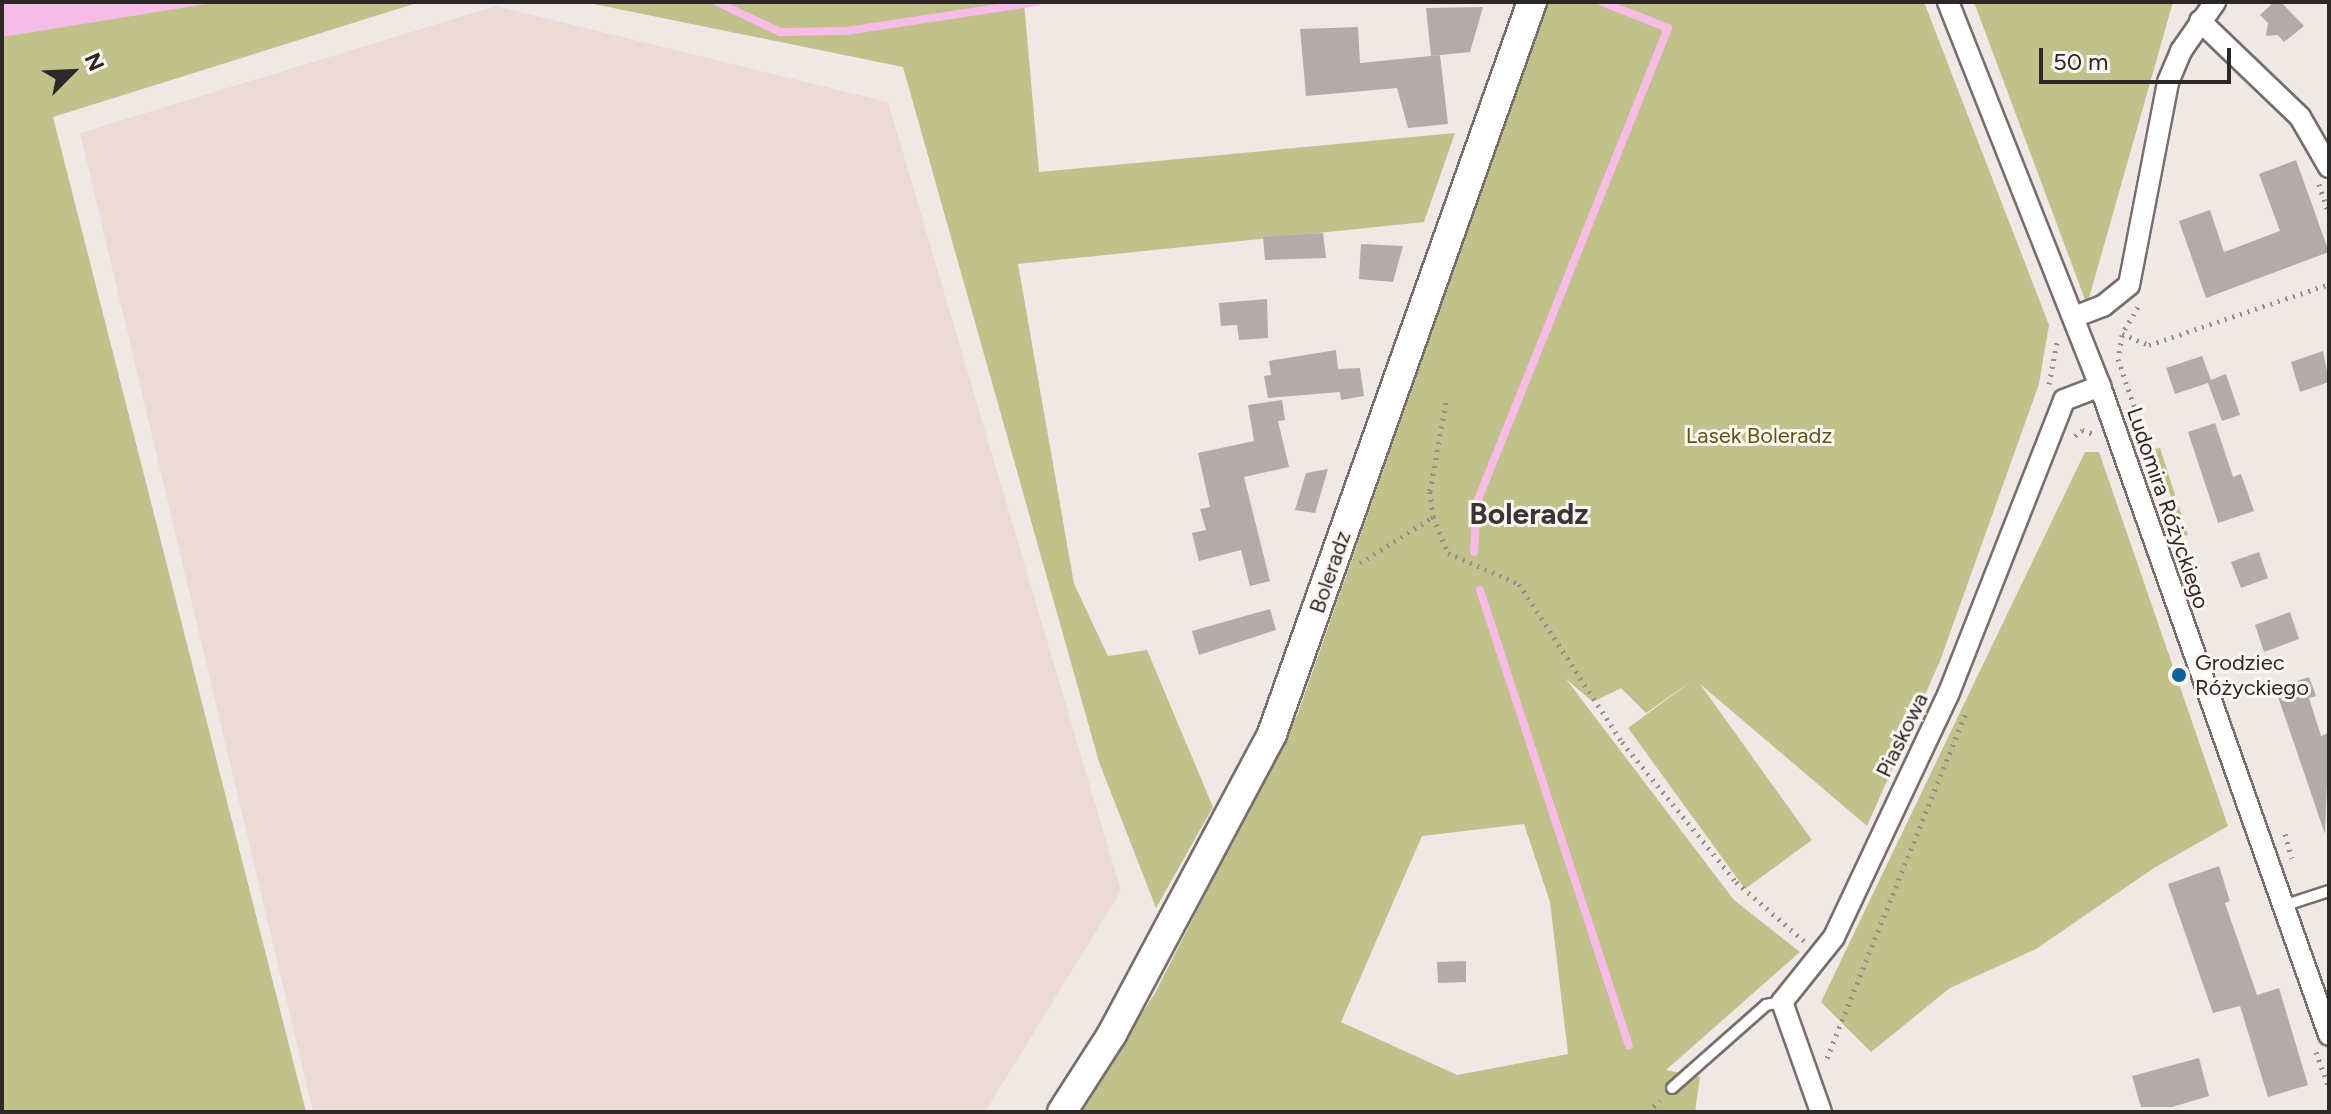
<!DOCTYPE html>
<html>
<head>
<meta charset="utf-8">
<style>
  body { margin:0 }
  #map { position:relative; width:2331px; height:1114px; overflow:hidden; background:#f0e8e5; font-family:Figtree,sans-serif }
  div>[style] { position:absolute }
  .built>* { inset:0; background:#ecdbd5 }
  .green>* { inset:0; background:#c1c18b }
  .water>* { inset:0; background:#f7bce6 }
  .stream>* { height:8px; margin:-4px; padding:0 4px; transform-origin:4px; border-radius:4px; background:#f7bce6 }
  .building>* { inset:0; background:#b3aaab }
  .path>* { height:5px; margin-top:-2.5px; transform-origin:0; background:repeating-linear-gradient(90deg,#948e8c 0 2px,transparent 0 8px) }
  .roads { filter:drop-shadow(2px 0 #776f6c) drop-shadow(-2px 0 #776f6c) drop-shadow(0 2px #776f6c) drop-shadow(0 -2px #776f6c) }
  .lane>* { height:10px; margin:-5px; padding:0 5px; transform-origin:5px; border-radius:5px; background:#fff }
  .street>* { height:20px; margin:-10px; padding:0 10px; transform-origin:10px; border-radius:10px; background:#fff }
  .secondary>* { height:28px; margin:-14px; padding:0 14px; transform-origin:14px; border-radius:14px; background:#fff }
  .dots>* { width:22px; height:22px; translate:-50% -50%; box-sizing:border-box; border:4px solid #fef5f2; border-radius:50% }
  span { translate:-50% -50%; white-space:nowrap; text-align:center; line-height:1.15; -webkit-text-stroke:6px #fef5f2; paint-order:stroke }
  .park-label { font-size:22px; color:#595617 }
  .street-label { font-size:22px; color:#2b2827 }
  .poi-label { font-size:22px; color:#2b2827 }
  .left { translate:0 -50%; text-align:left }
  .district-label { font-size:30px; color:#3c3533; font-weight:700 }
  .frame { position:absolute; inset:0; border:4px solid #2b2827; pointer-events:none }
  .north { position:absolute; left:32px; top:32px; width:80px; height:80px; -webkit-text-stroke:6px #fef5f2; paint-order:stroke; rotate:66deg; font-size:22px; font-weight:700; line-height:32px; text-align:center; color:#2b2827 }
  .north::after { content:''; display:block; margin:auto; width:28px; height:36px; background:#2b2827; clip-path:polygon(50% 0,100% 100%,50% 72%,0 100%) }
  .scale { position:absolute; left:2039px; top:48px; width:192px; height:36px; box-sizing:border-box; border:4px solid #2b2827; border-top:0; padding-left:10px; font-size:24px; line-height:28px; white-space:nowrap; color:#2b2827; -webkit-text-stroke:6px #fef5f2; paint-order:stroke }
</style>
</head>
<body>
<div id="map">
  <div class="built">
    <div style="clip-path:polygon(496px 6px,888px 102px,1121px 891px,985px 1112px,313px 1112px,80px 133px)"></div>
  </div>
  <div class="green">
    <div style="clip-path:polygon(2px 2px,420px 2px,53px 117px,306px 1112px,2px 1112px)"></div>
    <div style="clip-path:polygon(584px 2px,1024px 2px,1039px 172px,1455px 133px,1424px 222px,1018px 264px,1074px 584px,1108px 656px,1147px 650px,1213px 807px,1156px 908px,1099px 762px,903px 67px)"></div>
    <div style="clip-path:polygon(evenodd,1548px 2px,1924px 2px,2049px 325px,2039px 384px,1940px 661px,1867px 826px,1700px 684px,1812px 840px,1745px 889px,1628px 728px,1696px 678px,1646px 713px,1621px 688px,1593px 702px,1566px 679px,1734px 900px,1800px 952px,1666px 1070px,1700px 1077px,1695px 1112px,1078px 1112px,1155px 993px,1298px 713px,1548px 2px,1524px 824px,1550px 902px,1568px 1054px,1457px 1075px,1341px 1022px,1422px 836px,1524px 824px)"></div>
    <div style="clip-path:polygon(1974px 2px,2173px 2px,2087px 305px)"></div>
    <div style="clip-path:polygon(2160px 448px,2188px 535px,2184px 536px,2155px 449px)"></div>
    <div style="clip-path:polygon(2085px 452px,2099px 452px,2228px 826px,2154px 868px,2036px 949px,1950px 988px,1871px 1052px,1821px 1002px)"></div>
  </div>
  <div class="water">
    <div style="clip-path:polygon(2px 2px,219px 2px,2px 37px)"></div>
  </div>
  <div class="stream">
    <div style="left:717px;top:2px;width:70px;rotate:25.5deg"></div>
    <div style="left:780px;top:32px;width:66px;rotate:-0.9deg"></div>
    <div style="left:846px;top:31px;width:193px;rotate:-8.6deg"></div>
    <div style="left:1474px;top:552px;width:50px;rotate:-86.6deg"></div>
    <div style="left:1477px;top:502px;width:511px;rotate:-68.05deg"></div>
    <div style="left:1668px;top:28px;width:71px;rotate:-158.5deg"></div>
    <div style="left:1480px;top:590px;width:479px;rotate:71.9deg"></div>
  </div>
  <div class="building">
    <div style="clip-path:polygon(2274px 2px,2281px 2px,2304px 26px,2284px 42px,2278px 35px,2266px 36px,2268px 23px,2260px 15px)"></div>
    <div style="clip-path:polygon(1483px 7px,1470px 52px,1431px 56px,1426px 8px)"></div>
    <div style="clip-path:polygon(1358px 27px,1360px 63px,1440px 55px,1448px 124px,1408px 128px,1397px 88px,1306px 96px,1300px 29px)"></div>
    <div style="clip-path:polygon(2296px 160px,2329px 252px,2206px 298px,2179px 221px,2210px 210px,2224px 252px,2280px 231px,2259px 174px)"></div>
    <div style="clip-path:polygon(1323px 233px,1326px 258px,1265px 260px,1263px 237px)"></div>
    <div style="clip-path:polygon(1361px 244px,1403px 246px,1393px 282px,1359px 279px)"></div>
    <div style="clip-path:polygon(1267px 299px,1268px 338px,1239px 340px,1237px 325px,1221px 326px,1219px 303px)"></div>
    <div style="clip-path:polygon(1336px 350px,1338px 369px,1360px 368px,1364px 396px,1341px 400px,1340px 392px,1268px 398px,1264px 376px,1271px 375px,1269px 361px)"></div>
    <div style="clip-path:polygon(2323px 351px,2329px 382px,2300px 392px,2291px 362px)"></div>
    <div style="clip-path:polygon(2202px 356px,2211px 380px,2226px 374px,2240px 415px,2222px 421px,2208px 383px,2175px 394px,2166px 368px)"></div>
    <div style="clip-path:polygon(1282px 400px,1285px 420px,1278px 421px,1289px 467px,1244px 477px,1270px 581px,1250px 586px,1241px 550px,1199px 561px,1192px 533px,1206px 530px,1200px 509px,1210px 507px,1198px 453px,1254px 441px,1248px 405px)"></div>
    <div style="clip-path:polygon(2215px 423px,2233px 477px,2241px 474px,2254px 511px,2218px 523px,2188px 432px)"></div>
    <div style="clip-path:polygon(1328px 469px,1315px 513px,1295px 510px,1306px 473px)"></div>
    <div style="clip-path:polygon(2259px 552px,2268px 578px,2241px 588px,2231px 562px)"></div>
    <div style="clip-path:polygon(1270px 609px,1276px 630px,1199px 655px,1192px 631px)"></div>
    <div style="clip-path:polygon(2290px 612px,2299px 639px,2264px 652px,2255px 625px)"></div>
    <div style="clip-path:polygon(2309px 677px,2316px 696px,2309px 698px,2321px 736px,2329px 733px,2325px 834px,2275px 688px)"></div>
    <div style="clip-path:polygon(2219px 866px,2230px 901px,2225px 903px,2257px 995px,2279px 988px,2308px 1085px,2268px 1097px,2240px 1006px,2213px 1013px,2168px 884px)"></div>
    <div style="clip-path:polygon(1466px 961px,1466px 982px,1438px 983px,1437px 962px)"></div>
    <div style="clip-path:polygon(2199px 1058px,2209px 1096px,2172px 1107px,2141px 1107px,2132px 1076px)"></div>
  </div>
  <div class="path">
    <div style="left:2319px;top:184px;width:32px;rotate:72deg"></div>
    <div style="left:2138px;top:307px;width:31px;rotate:121deg"></div>
    <div style="left:2122px;top:334px;width:29px;rotate:22deg"></div>
    <div style="left:2149px;top:345px;width:190px;rotate:-18.7deg"></div>
    <div style="left:2122px;top:335px;width:24px;rotate:99deg"></div>
    <div style="left:2118px;top:359px;width:81px;rotate:71.3deg"></div>
    <div style="left:2049px;top:384px;width:42px;rotate:-79deg"></div>
    <div style="left:2075px;top:436px;width:9px;rotate:-41deg"></div>
    <div style="left:2082px;top:430px;width:13px;rotate:18deg"></div>
    <div style="left:1433px;top:517px;width:26px;rotate:-97deg"></div>
    <div style="left:1430px;top:491px;width:90px;rotate:-79.8deg"></div>
    <div style="left:1360px;top:563px;width:86px;rotate:-32.2deg"></div>
    <div style="left:1433px;top:517px;width:39px;rotate:67deg"></div>
    <div style="left:1448px;top:553px;width:77px;rotate:23.6deg"></div>
    <div style="left:1519px;top:584px;width:189px;rotate:56.9deg"></div>
    <div style="left:1622px;top:742px;width:181px;rotate:50.8deg"></div>
    <div style="left:1736px;top:882px;width:90px;rotate:40.9deg"></div>
    <div style="left:2285px;top:834px;width:25px;rotate:74deg"></div>
    <div style="left:2316px;top:1052px;width:38px;rotate:70deg"></div>
    <div style="left:1827px;top:1058px;width:370px;rotate:-68.1deg"></div>
    <div style="left:1648px;top:1112px;width:17px;rotate:-45deg"></div>
  </div>
  <div class="roads">
    <div class="lane">
      <div style="left:2283px;top:906px;width:48px;rotate:-18.1deg"></div>
      <div style="left:1672px;top:1088px;width:125px;rotate:-41.4deg"></div>
      <div style="left:1766px;top:1005px;width:16px;rotate:-11deg"></div>
    </div>
    <div class="street">
      <div style="left:1948px;top:2px;width:413px;rotate:68.4deg"></div>
      <div style="left:2100px;top:386px;width:688px;rotate:70.56deg"></div>
      <div style="left:2200px;top:21px;width:139px;rotate:43.8deg"></div>
      <div style="left:2300px;top:117px;width:58px;rotate:59.9deg"></div>
      <div style="left:2074px;top:317px;width:31px;rotate:-21deg"></div>
      <div style="left:2103px;top:306px;width:33px;rotate:-39deg"></div>
      <div style="left:2129px;top:285px;width:207px;rotate:-79.1deg"></div>
      <div style="left:2168px;top:82px;width:34px;rotate:-67deg"></div>
      <div style="left:2181px;top:51px;width:60px;rotate:-55.2deg"></div>
      <div style="left:1821px;top:1112px;width:117px;rotate:-109.5deg"></div>
      <div style="left:1782px;top:1002px;width:83px;rotate:-51.3deg"></div>
      <div style="left:1834px;top:937px;width:268px;rotate:-64.8deg"></div>
      <div style="left:1948px;top:695px;width:317px;rotate:-68.5deg"></div>
      <div style="left:2064px;top:400px;width:39px;rotate:-21deg"></div>
    </div>
    <div class="secondary">
      <div style="left:1062px;top:1112px;width:93px;rotate:-57.3deg"></div>
      <div style="left:1112px;top:1034px;width:340px;rotate:-61.9deg"></div>
      <div style="left:1272px;top:734px;width:777px;rotate:-70.45deg"></div>
    </div>
  </div>
  <div class="dots">
    <div style="left:2179px;top:675px;background:#086595"></div>
  </div>
  <div class="park-label">
    <span style="left:1759px;top:436px">Lasek Boleradz</span>
  </div>
  <div class="street-label">
    <span style="left:2168px;top:508px;rotate:71deg">Ludomira Różyckiego</span>
    <span style="left:1330px;top:572px;rotate:-71deg">Boleradz</span>
    <span style="left:1902px;top:735px;rotate:-64deg">Piaskowa</span>
  </div>
  <div class="poi-label">
    <span class="left" style="left:2195px;top:675px">Grodziec<br>Różyckiego</span>
  </div>
  <div class="district-label">
    <span style="left:1529px;top:514px">Boleradz</span>
  </div>
  <div class="frame"></div>
  <div class="north">N</div>
  <div class="scale">50 m</div>
</div>
</body>
</html>
